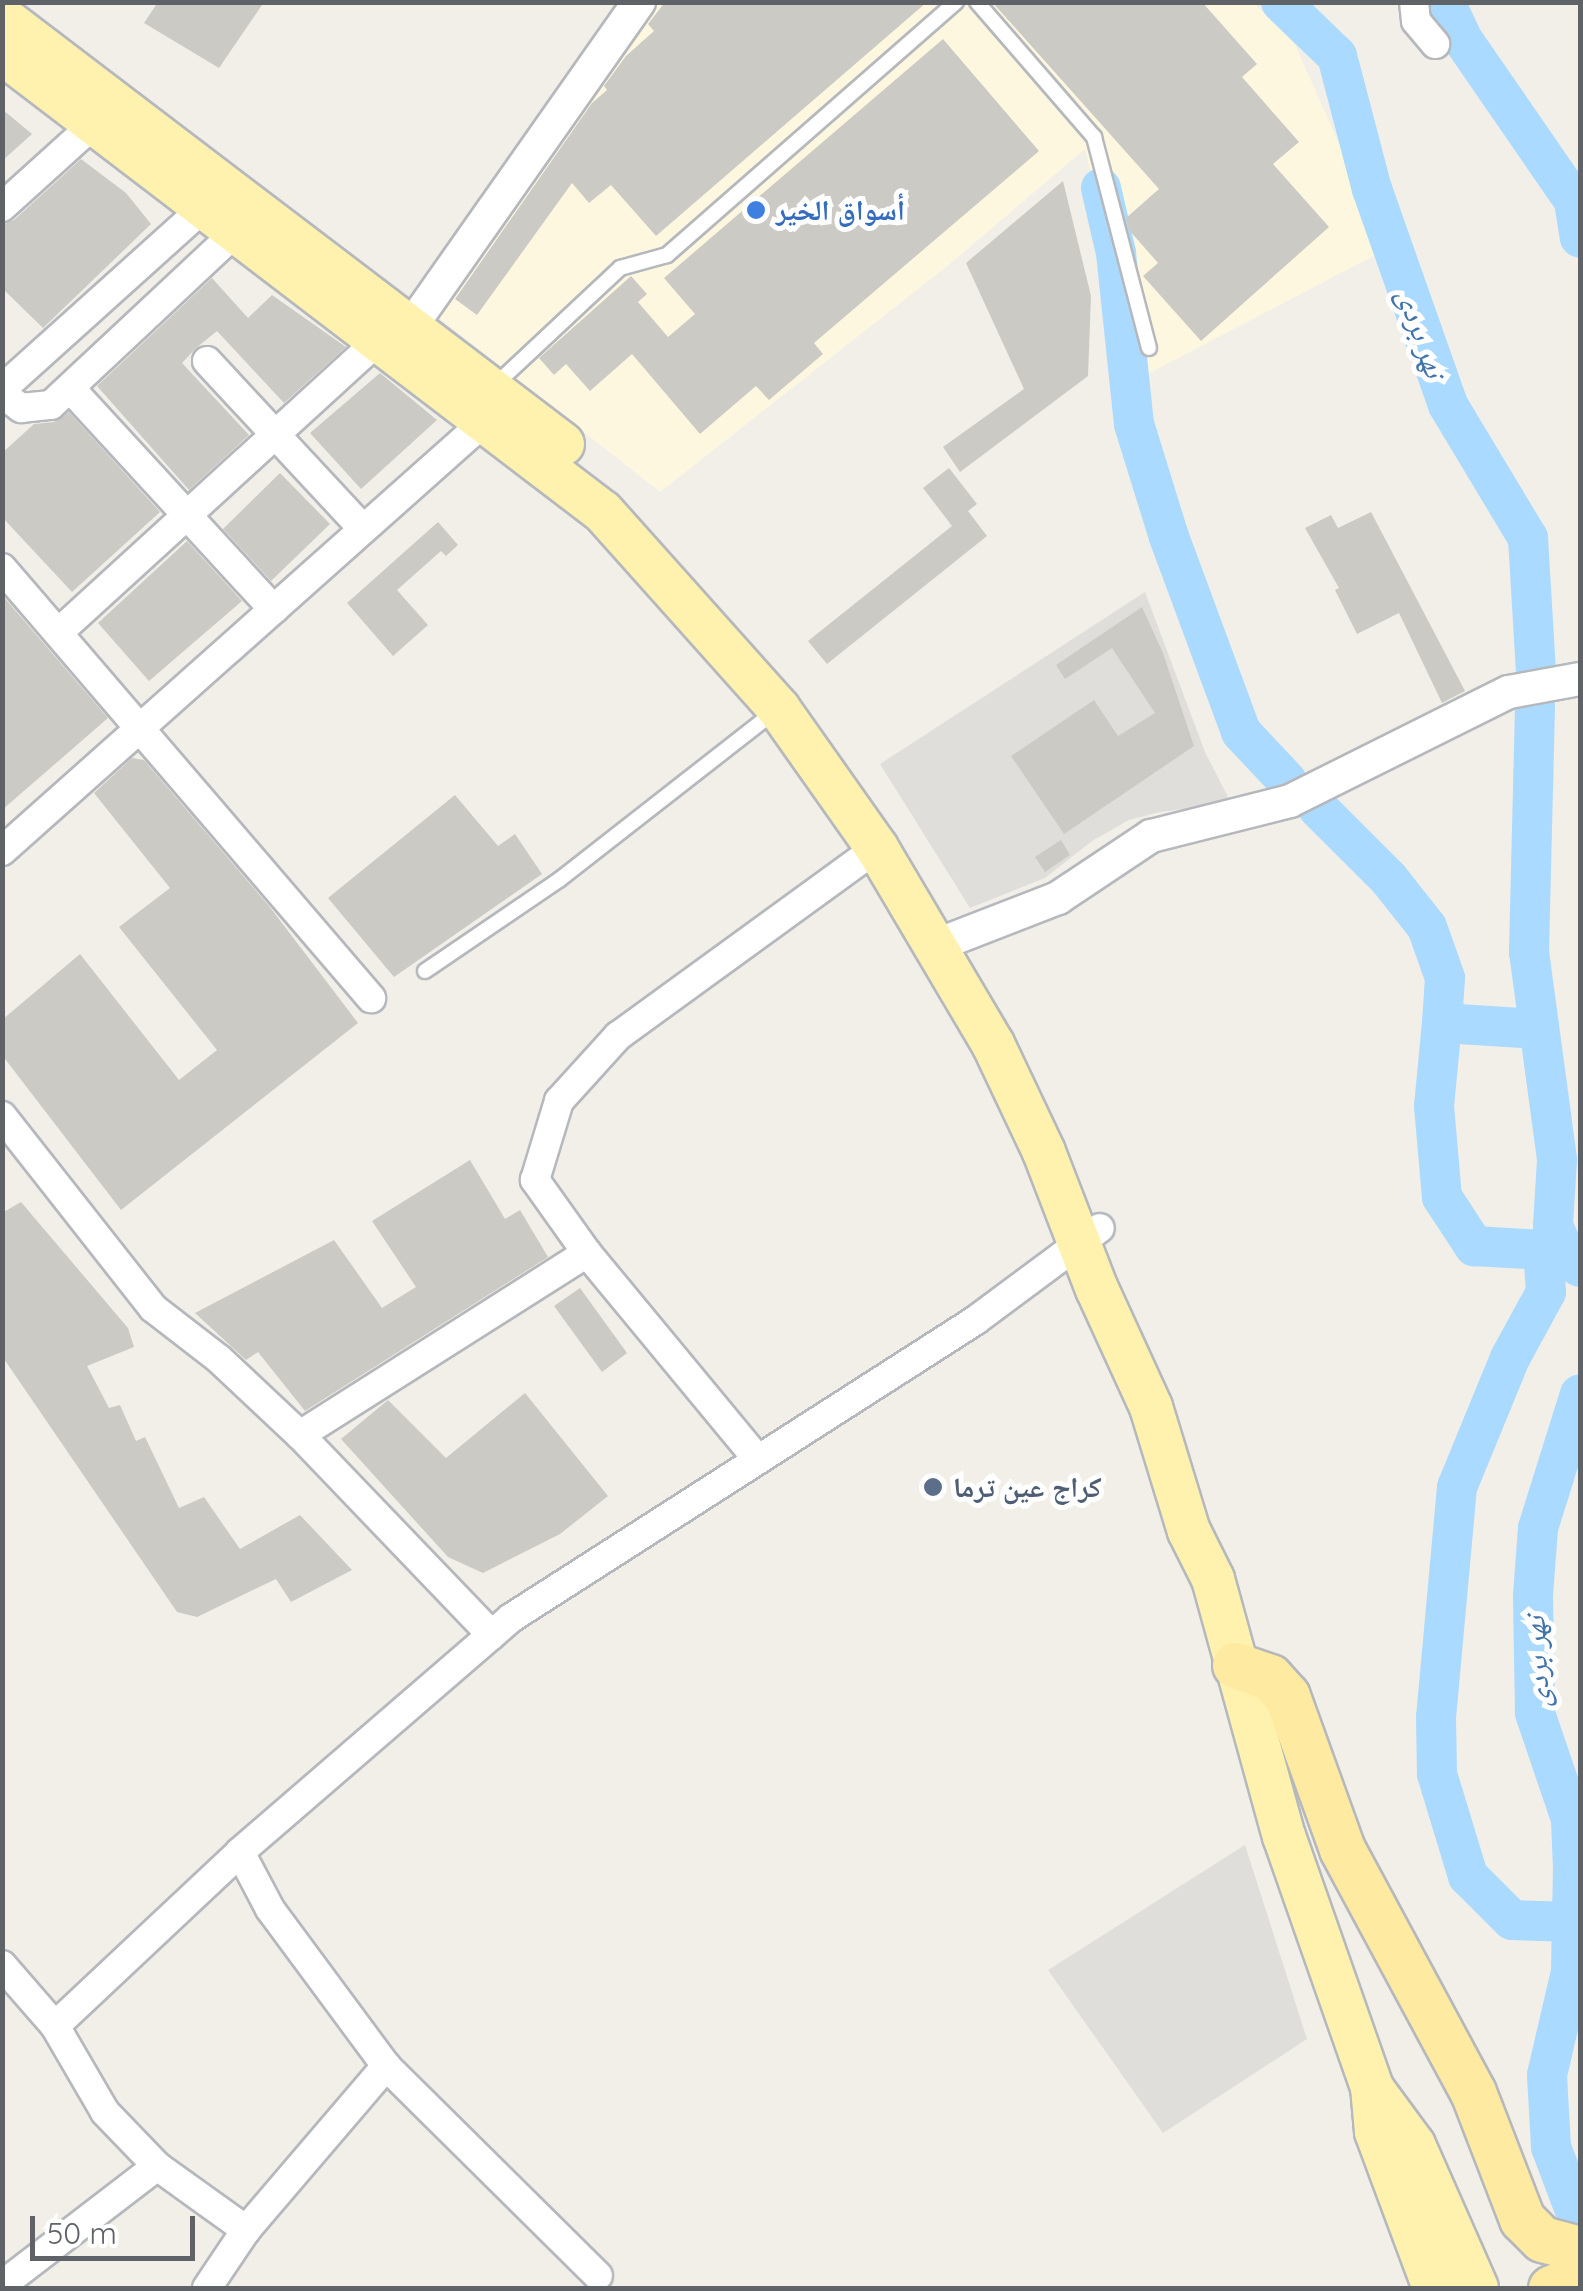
<!DOCTYPE html>
<html>
<head>
<meta charset="utf-8">
<style>
  body { margin:0 }
  #map { position:relative; width:1583px; height:2291px; overflow:hidden; background:#f1efe8; font-family:Quicksand,"Noto Naskh Arabic",sans-serif }
  div>[style] { position:absolute }
  .commercial>* { inset:0; background:#fef7e0 }
  .industrial>* { inset:0; background:#e0deda }
  .river>* { height:40px; margin:-20px; padding:0 20px; transform-origin:20px; border-radius:20px; background:#aadaff }
  .building>* { inset:0; background:#cccac5 }
  .roads { filter:drop-shadow(2px 0 #b5b8bc) drop-shadow(-2px 0 #b5b8bc) drop-shadow(0 2px #b5b8bc) drop-shadow(0 -2px #b5b8bc) }
  .service>* { height:14px; margin:-7px; padding:0 7px; transform-origin:7px; border-radius:7px; background:#fff }
  .minor>* { height:28px; margin:-14px; padding:0 14px; transform-origin:14px; border-radius:14px; background:#fff }
  .tertiary>* { height:32px; margin:-16px; padding:0 16px; transform-origin:16px; border-radius:16px; background:#fff }
  .primary>* { height:42px; margin:-21px; padding:0 21px; transform-origin:21px; border-radius:21px; background:#fff2af }
  .trunk>* { height:45px; margin:-22.5px; padding:0 22.5px; transform-origin:22.5px; border-radius:22.5px; background:#feeaa1 }
  .dots>* { width:28px; height:28px; translate:-50% -50%; box-sizing:border-box; border:5px solid #fff; border-radius:50% }
  span { translate:-50% -50%; white-space:nowrap; text-align:center; line-height:1.15; -webkit-text-stroke:10px #fff; paint-order:stroke }
  .shop-label { font-size:28px; color:#366cbe; font-weight:700 }
  .left { translate:0 -50%; text-align:left }
  .service-label { font-size:28px; color:#4e5e75; font-weight:700 }
  .water-label { font-size:30px; color:#4174aa; font-style:italic }
  .frame { position:absolute; inset:0; border:5px solid #5f6368; pointer-events:none }
  .scale { position:absolute; left:30px; top:2216px; width:165px; height:45px; box-sizing:border-box; border:5px solid #5f6368; border-top:0; padding-left:12px; font-size:30px; line-height:35px; white-space:nowrap; color:#5f6368; -webkit-text-stroke:8px #fff; paint-order:stroke }
</style>
</head>
<body>
<div id="map">
  <div class="commercial">
    <div style="clip-path:polygon(647px 3px,1254px 3px,1295px 45px,1349px 166px,1377px 254px,1138px 379px,1085px 149px,946px 267px,660px 492px,428px 309px)"></div>
  </div>
  <div class="industrial">
    <div style="clip-path:polygon(1145px 592px,1205px 752px,1231px 803px,1160px 812px,1129px 820px,1092px 841px,1045px 878px,970px 908px,880px 764px)"></div>
    <div style="clip-path:polygon(1245px 1845px,1307px 2039px,1163px 2133px,1048px 1970px)"></div>
  </div>
  <div class="river">
    <div style="left:1281px;top:2px;width:78px;rotate:44deg"></div>
    <div style="left:1337px;top:56px;width:138px;rotate:75.3deg"></div>
    <div style="left:1372px;top:189px;width:229px;rotate:70.6deg"></div>
    <div style="left:1448px;top:405px;width:155px;rotate:59deg"></div>
    <div style="left:1528px;top:538px;width:135px;rotate:86.6deg"></div>
    <div style="left:1445px;top:2px;width:42px;rotate:64.7deg"></div>
    <div style="left:1463px;top:40px;width:196px;rotate:55.4deg"></div>
    <div style="left:1574px;top:201px;width:37px;rotate:81deg"></div>
    <div style="left:1101px;top:188px;width:67px;rotate:77deg"></div>
    <div style="left:1116px;top:253px;width:172px;rotate:84deg"></div>
    <div style="left:1134px;top:424px;width:118px;rotate:72.8deg"></div>
    <div style="left:1169px;top:537px;width:208px;rotate:69.7deg"></div>
    <div style="left:1241px;top:732px;width:67px;rotate:46.8deg"></div>
    <div style="left:1535px;top:706px;width:246px;rotate:91.4deg"></div>
    <div style="left:1529px;top:952px;width:210px;rotate:82.3deg"></div>
    <div style="left:1557px;top:1160px;width:66px;rotate:93.5deg"></div>
    <div style="left:1553px;top:1226px;width:36px;rotate:66deg"></div>
    <div style="left:1568px;top:1259px;width:14px;rotate:34deg"></div>
    <div style="left:1318px;top:808px;width:100px;rotate:45deg"></div>
    <div style="left:1389px;top:879px;width:61px;rotate:51.6deg"></div>
    <div style="left:1427px;top:927px;width:54px;rotate:70.6deg"></div>
    <div style="left:1445px;top:978px;width:45px;rotate:93.8deg"></div>
    <div style="left:1539px;top:1029px;width:97px;rotate:-176.5deg"></div>
    <div style="left:1442px;top:1023px;width:83px;rotate:95.5deg"></div>
    <div style="left:1434px;top:1106px;width:91px;rotate:85deg"></div>
    <div style="left:1442px;top:1197px;width:59px;rotate:56.9deg"></div>
    <div style="left:1474px;top:1246px;width:69px;rotate:3.3deg"></div>
    <div style="left:1543px;top:1250px;width:42px;rotate:85.9deg"></div>
    <div style="left:1546px;top:1292px;width:75px;rotate:118.6deg"></div>
    <div style="left:1510px;top:1358px;width:139px;rotate:112.3deg"></div>
    <div style="left:1457px;top:1487px;width:231px;rotate:95.2deg"></div>
    <div style="left:1436px;top:1717px;width:57px;rotate:89deg"></div>
    <div style="left:1437px;top:1774px;width:107px;rotate:73.1deg"></div>
    <div style="left:1468px;top:1876px;width:62px;rotate:45deg"></div>
    <div style="left:1512px;top:1920px;width:60px;rotate:1.9deg"></div>
    <div style="left:1580px;top:2224px;width:82px;rotate:-110.6deg"></div>
    <div style="left:1551px;top:2147px;width:72px;rotate:-93.2deg"></div>
    <div style="left:1547px;top:2075px;width:106px;rotate:-76.9deg"></div>
    <div style="left:1571px;top:1972px;width:103px;rotate:-88.9deg"></div>
    <div style="left:1573px;top:1869px;width:50px;rotate:-92.3deg"></div>
    <div style="left:1571px;top:1819px;width:112px;rotate:-108.8deg"></div>
    <div style="left:1535px;top:1713px;width:118px;rotate:-91deg"></div>
    <div style="left:1533px;top:1595px;width:67px;rotate:-85.7deg"></div>
    <div style="left:1538px;top:1528px;width:140px;rotate:-72.6deg"></div>
  </div>
  <div class="building">
    <div style="clip-path:polygon(158px 2px,264px 2px,219px 68px,144px 23px)"></div>
    <div style="clip-path:polygon(665px 2px,927px 2px,656px 236px,611px 185px,589px 203px,572px 183px,477px 315px,455px 299px,592px 103px,607px 90px,604px 86px,626px 56px,654px 31px,648px 24px)"></div>
    <div style="clip-path:polygon(992px 2px,1202px 2px,1257px 64px,1242px 77px,1299px 142px,1273px 164px,1329px 227px,1201px 341px,1143px 276px,1158px 263px,1129px 230px,1126px 218px,1159px 189px)"></div>
    <div style="clip-path:polygon(943px 39px,1039px 151px,814px 343px,823px 354px,769px 400px,756px 386px,700px 434px,632px 354px,590px 391px,566px 364px,554px 375px,539px 358px,631px 276px,647px 294px,638px 302px,668px 337px,695px 314px,664px 278px)"></div>
    <div style="clip-path:polygon(2px 109px,32px 134px,2px 161px)"></div>
    <div style="clip-path:polygon(81px 159px,126px 193px,151px 224px,43px 328px,2px 288px,2px 225px,14px 220px)"></div>
    <div style="clip-path:polygon(1063px 181px,1091px 296px,1088px 376px,960px 472px,943px 447px,1024px 389px,966px 263px)"></div>
    <div style="clip-path:polygon(212px 278px,248px 318px,272px 295px,346px 347px,284px 403px,217px 331px,196px 348px,182px 363px,249px 435px,189px 490px,97px 386px)"></div>
    <div style="clip-path:polygon(380px 373px,437px 420px,361px 489px,310px 433px)"></div>
    <div style="clip-path:polygon(69px 412px,160px 512px,72px 592px,2px 517px,2px 453px,34px 424px,54px 422px)"></div>
    <div style="clip-path:polygon(949px 468px,977px 504px,968px 511px,987px 536px,827px 664px,808px 641px,952px 526px,923px 488px)"></div>
    <div style="clip-path:polygon(280px 473px,330px 524px,271px 581px,223px 529px)"></div>
    <div style="clip-path:polygon(1371px 512px,1465px 691px,1442px 703px,1399px 613px,1357px 634px,1335px 590px,1339px 588px,1305px 528px,1331px 515px,1338px 528px)"></div>
    <div style="clip-path:polygon(438px 522px,458px 545px,446px 556px,441px 551px,397px 590px,428px 625px,393px 656px,347px 603px)"></div>
    <div style="clip-path:polygon(187px 541px,242px 601px,149px 681px,98px 623px)"></div>
    <div style="clip-path:polygon(2px 595px,108px 718px,2px 810px)"></div>
    <div style="clip-path:polygon(1142px 607px,1163px 653px,1194px 746px,1064px 834px,1011px 756px,1094px 700px,1118px 736px,1155px 713px,1112px 648px,1065px 679px,1056px 665px)"></div>
    <div style="clip-path:polygon(132px 758px,144px 760px,269px 906px,358px 1023px,121px 1210px,2px 1055px,2px 1020px,80px 954px,179px 1080px,217px 1050px,119px 927px,170px 888px,94px 793px)"></div>
    <div style="clip-path:polygon(455px 795px,498px 846px,515px 834px,542px 874px,394px 977px,328px 898px)"></div>
    <div style="clip-path:polygon(1061px 840px,1070px 855px,1045px 872px,1035px 857px)"></div>
    <div style="clip-path:polygon(470px 1160px,505px 1219px,520px 1210px,548px 1257px,305px 1411px,258px 1352px,246px 1360px,195px 1313px,334px 1240px,382px 1308px,416px 1287px,372px 1221px)"></div>
    <div style="clip-path:polygon(21px 1202px,128px 1328px,134px 1347px,87px 1366px,109px 1408px,120px 1405px,136px 1441px,145px 1437px,179px 1508px,204px 1497px,240px 1549px,300px 1515px,352px 1570px,291px 1602px,276px 1579px,197px 1617px,177px 1612px,2px 1356px,2px 1213px)"></div>
    <div style="clip-path:polygon(580px 1288px,627px 1353px,602px 1372px,554px 1306px)"></div>
    <div style="clip-path:polygon(525px 1393px,608px 1496px,560px 1534px,483px 1573px,448px 1557px,341px 1439px,388px 1400px,446px 1458px)"></div>
  </div>
  <div class="roads">
    <div class="service">
      <div style="left:977px;top:2px;width:179px;rotate:49.1deg"></div>
      <div style="left:1094px;top:137px;width:218px;rotate:75.4deg"></div>
      <div style="left:494px;top:386px;width:173px;rotate:-43.1deg"></div>
      <div style="left:620px;top:268px;width:49px;rotate:-15.5deg"></div>
      <div style="left:667px;top:255px;width:384px;rotate:-41.2deg"></div>
      <div style="left:425px;top:971px;width:162px;rotate:-34.2deg"></div>
      <div style="left:559px;top:880px;width:273px;rotate:-38deg"></div>
    </div>
    <div class="minor">
      <div style="left:1414px;top:2px;width:19px;rotate:84deg"></div>
      <div style="left:1416px;top:21px;width:30px;rotate:50deg"></div>
      <div style="left:2px;top:207px;width:139px;rotate:-42.1deg"></div>
      <div style="left:207px;top:361px;width:229px;rotate:47.1deg"></div>
      <div style="left:70px;top:388px;width:301px;rotate:47.4deg"></div>
      <div style="left:2px;top:389px;width:288px;rotate:-42deg"></div>
      <div style="left:2px;top:394px;width:24px;rotate:36deg"></div>
      <div style="left:21px;top:408px;width:30px;rotate:-6deg"></div>
      <div style="left:51px;top:405px;width:253px;rotate:-43.1deg"></div>
      <div style="left:2px;top:568px;width:567px;rotate:49.37deg"></div>
      <div style="left:59px;top:632px;width:433px;rotate:-42.4deg"></div>
      <div style="left:2px;top:851px;width:648px;rotate:-41.68deg"></div>
      <div style="left:2px;top:1116px;width:244px;rotate:51.8deg"></div>
      <div style="left:153px;top:1308px;width:83px;rotate:37.7deg"></div>
      <div style="left:219px;top:1359px;width:111px;rotate:43.2deg"></div>
      <div style="left:300px;top:1435px;width:277px;rotate:46.2deg"></div>
      <div style="left:587px;top:1253px;width:90px;rotate:-125.5deg"></div>
      <div style="left:535px;top:1180px;width:83px;rotate:-73.1deg"></div>
      <div style="left:559px;top:1101px;width:88px;rotate:-47.8deg"></div>
      <div style="left:618px;top:1036px;width:320px;rotate:-36deg"></div>
      <div style="left:300px;top:1435px;width:340px;rotate:-32.4deg"></div>
      <div style="left:587px;top:1253px;width:268px;rotate:50.4deg"></div>
      <div style="left:240px;top:1852px;width:64px;rotate:62.2deg"></div>
      <div style="left:270px;top:1909px;width:195px;rotate:53.5deg"></div>
      <div style="left:386px;top:2066px;width:298px;rotate:44.7deg"></div>
      <div style="left:2px;top:1965px;width:81px;rotate:49deg"></div>
      <div style="left:55px;top:2026px;width:99px;rotate:59.8deg"></div>
      <div style="left:105px;top:2112px;width:75px;rotate:46.1deg"></div>
      <div style="left:157px;top:2166px;width:110px;rotate:35.7deg"></div>
      <div style="left:55px;top:2026px;width:254px;rotate:-43.2deg"></div>
      <div style="left:240px;top:1852px;width:358px;rotate:-40.8deg"></div>
      <div style="left:511px;top:1618px;width:552px;rotate:-32.65deg"></div>
      <div style="left:976px;top:1320px;width:154px;rotate:-36.6deg"></div>
      <div style="left:2px;top:2285px;width:195px;rotate:-37.5deg"></div>
      <div style="left:207px;top:2288px;width:70px;rotate:-56.1deg"></div>
      <div style="left:246px;top:2230px;width:216px;rotate:-49.5deg"></div>
    </div>
    <div class="tertiary">
      <div style="left:412px;top:325px;width:395px;rotate:-54.9deg"></div>
      <div style="left:937px;top:945px;width:130px;rotate:-21.2deg"></div>
      <div style="left:1058px;top:898px;width:112px;rotate:-33.7deg"></div>
      <div style="left:1151px;top:836px;width:143px;rotate:-14.1deg"></div>
      <div style="left:1290px;top:801px;width:245px;rotate:-26.5deg"></div>
      <div style="left:1509px;top:692px;width:72px;rotate:-10.4deg"></div>
    </div>
    <div class="primary">
      <div style="left:2px;top:17px;width:705px;rotate:37.28deg"></div>
      <div style="left:2px;top:53px;width:756px;rotate:37.37deg"></div>
      <div style="left:603px;top:512px;width:264px;rotate:48.2deg"></div>
      <div style="left:779px;top:709px;width:170px;rotate:54.8deg"></div>
      <div style="left:877px;top:848px;width:228px;rotate:59.4deg"></div>
      <div style="left:993px;top:1044px;width:119px;rotate:64.7deg"></div>
      <div style="left:1044px;top:1152px;width:147px;rotate:68.9deg"></div>
      <div style="left:1097px;top:1289px;width:130px;rotate:65.4deg"></div>
      <div style="left:1151px;top:1407px;width:130px;rotate:73deg"></div>
      <div style="left:1189px;top:1531px;width:54px;rotate:63.4deg"></div>
      <div style="left:1213px;top:1579px;width:267px;rotate:74.6deg"></div>
      <div style="left:1284px;top:1836px;width:266px;rotate:70.7deg"></div>
      <div style="left:1372px;top:2087px;width:45px;rotate:84.9deg"></div>
      <div style="left:1376px;top:2132px;width:166px;rotate:69.6deg"></div>
      <div style="left:1372px;top:2088px;width:71px;rotate:53.6deg"></div>
      <div style="left:1414px;top:2145px;width:156px;rotate:66.2deg"></div>
    </div>
    <div class="trunk">
      <div style="left:1235px;top:1665px;width:37px;rotate:19deg"></div>
      <div style="left:1270px;top:1677px;width:25px;rotate:48deg"></div>
      <div style="left:1287px;top:1696px;width:163px;rotate:70.2deg"></div>
      <div style="left:1342px;top:1849px;width:276px;rotate:61.7deg"></div>
      <div style="left:1473px;top:2092px;width:136px;rotate:68.9deg"></div>
      <div style="left:1522px;top:2219px;width:28px;rotate:45deg"></div>
      <div style="left:1542px;top:2239px;width:39px;rotate:15deg"></div>
      <div style="left:1551px;top:2288px;width:31px;rotate:-21deg"></div>
    </div>
  </div>
  <div class="dots">
    <div style="left:756px;top:210px;background:#3f7fe0"></div>
    <div style="left:933px;top:1487px;background:#5c6f8a"></div>
  </div>
  <div class="shop-label">
    <span class="left" style="left:776px;top:210px">أسواق الخير</span>
  </div>
  <div class="service-label">
    <span class="left" style="left:953px;top:1487px">كراج عين ترما</span>
  </div>
  <div class="water-label">
    <span style="left:1422px;top:333px;rotate:71deg">نهر بردى</span>
    <span style="left:1536px;top:1662px;rotate:-93deg">نهر بردى</span>
  </div>
  <div class="frame"></div>
  <div class="scale">50 m</div>
</div>
</body>
</html>
